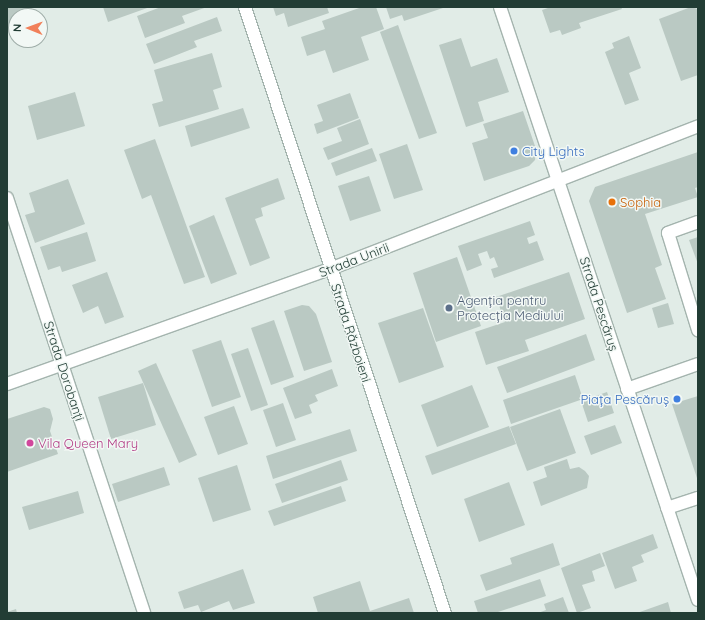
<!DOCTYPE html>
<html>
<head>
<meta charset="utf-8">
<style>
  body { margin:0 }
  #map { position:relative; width:705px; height:620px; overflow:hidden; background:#e1ece7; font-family:Quicksand,sans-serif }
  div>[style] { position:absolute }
  .building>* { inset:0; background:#bac9c3 }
  .roads { filter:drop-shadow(1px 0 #a4b4ae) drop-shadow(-1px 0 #a4b4ae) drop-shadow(0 1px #a4b4ae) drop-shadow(0 -1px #a4b4ae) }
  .minor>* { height:12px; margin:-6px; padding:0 6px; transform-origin:6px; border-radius:6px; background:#fff }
  .dots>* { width:11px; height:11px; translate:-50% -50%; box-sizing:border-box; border:2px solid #f2f8f5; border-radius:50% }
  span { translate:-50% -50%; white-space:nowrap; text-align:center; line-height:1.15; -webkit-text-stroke:3px #f2f8f5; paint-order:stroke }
  .shop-label { font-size:13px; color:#366cbe }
  .left { translate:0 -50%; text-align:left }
  .right { translate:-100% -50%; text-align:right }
  .food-label { font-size:13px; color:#c56008 }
  .street-label { font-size:13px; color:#223d35 }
  .service-label { font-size:13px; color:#4e5e75 }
  .hotel-label { font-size:13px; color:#b23c85 }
  .frame { position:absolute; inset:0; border:8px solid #223d35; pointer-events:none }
  .north { position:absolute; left:8px; top:8px; width:40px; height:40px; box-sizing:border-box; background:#f2f8f5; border:1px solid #9fada8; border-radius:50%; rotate:271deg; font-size:11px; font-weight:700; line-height:16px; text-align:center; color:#223d35 }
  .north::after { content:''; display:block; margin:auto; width:14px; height:18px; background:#f1805a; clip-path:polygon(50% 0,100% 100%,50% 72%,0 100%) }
</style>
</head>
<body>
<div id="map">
  <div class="building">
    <div style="clip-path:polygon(7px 7px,31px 7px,35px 16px,16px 16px,16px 25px,7px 28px)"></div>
    <div style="clip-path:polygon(103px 7px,150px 7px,108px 22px)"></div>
    <div style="clip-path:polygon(161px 7px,207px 7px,182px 16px,185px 23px,145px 38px,137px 16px)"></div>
    <div style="clip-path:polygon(273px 7px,327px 7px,329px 13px,288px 27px,284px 13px,276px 16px)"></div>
    <div style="clip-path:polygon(362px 7px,376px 7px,384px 29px,361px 37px,369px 60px,333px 73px,325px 50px,307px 56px,301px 37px,325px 29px,322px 21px)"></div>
    <div style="clip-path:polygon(386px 7px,446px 7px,404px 21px,402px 15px,390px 19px)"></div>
    <div style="clip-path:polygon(551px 7px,621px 7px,622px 9px,579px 23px,581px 28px,562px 35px,560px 30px,550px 33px,542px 10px)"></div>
    <div style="clip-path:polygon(691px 7px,698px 9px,698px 75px,681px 81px,659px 19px)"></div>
    <div style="clip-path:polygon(217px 17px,222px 31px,194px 41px,197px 47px,154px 64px,146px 44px)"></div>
    <div style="clip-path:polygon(398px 25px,437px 133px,419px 139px,380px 32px)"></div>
    <div style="clip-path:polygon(629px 36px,641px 68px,629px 73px,639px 100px,625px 105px,605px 52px,614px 48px,612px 43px)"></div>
    <div style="clip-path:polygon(461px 38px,471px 67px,497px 58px,509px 92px,478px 102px,484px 121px,466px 127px,439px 45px)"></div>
    <div style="clip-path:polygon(212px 53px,222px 87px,213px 90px,219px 109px,159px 127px,152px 104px,163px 101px,154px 70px)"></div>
    <div style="clip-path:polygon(75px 92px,85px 126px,37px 140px,28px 106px)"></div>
    <div style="clip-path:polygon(350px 93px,359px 118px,317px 134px,314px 124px,323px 121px,317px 105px)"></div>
    <div style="clip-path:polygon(243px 108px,250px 128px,191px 147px,185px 126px)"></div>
    <div style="clip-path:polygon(523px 111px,536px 149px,535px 160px,529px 166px,484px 181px,472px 143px,488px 138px,483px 124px)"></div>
    <div style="clip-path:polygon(360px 119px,369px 144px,328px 160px,323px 148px,342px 141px,337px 128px)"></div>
    <div style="clip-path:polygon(155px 139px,205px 277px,184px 284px,151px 195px,142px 199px,124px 150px)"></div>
    <div style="clip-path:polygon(407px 144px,423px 190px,394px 199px,379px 154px)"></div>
    <div style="clip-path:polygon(372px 148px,377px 161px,336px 176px,331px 163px)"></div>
    <div style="clip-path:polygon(698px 152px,698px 187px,695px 188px,698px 197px,645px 214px,662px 265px,655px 268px,666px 299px,627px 313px,589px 201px,595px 187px)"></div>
    <div style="clip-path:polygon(369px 176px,381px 211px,350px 221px,338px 186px)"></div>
    <div style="clip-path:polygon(278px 178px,285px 199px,261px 208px,263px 216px,255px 219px,270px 258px,250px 266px,225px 198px)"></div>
    <div style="clip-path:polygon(68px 179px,85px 224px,35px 243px,25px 215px,35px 212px,29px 193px)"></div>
    <div style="clip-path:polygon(214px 215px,237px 274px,211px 284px,189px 226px)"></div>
    <div style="clip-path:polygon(530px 221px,535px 235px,527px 238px,529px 244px,537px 241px,544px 260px,494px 278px,491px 269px,498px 267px,494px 257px,490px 259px,487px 251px,478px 254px,482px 265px,467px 271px,458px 246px)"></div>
    <div style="clip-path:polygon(87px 232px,96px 261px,62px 272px,60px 266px,48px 270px,40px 247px)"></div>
    <div style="clip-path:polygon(698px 237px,698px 264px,689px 240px)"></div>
    <div style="clip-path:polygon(457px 257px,481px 326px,436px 342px,413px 273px)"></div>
    <div style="clip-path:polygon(107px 272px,124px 317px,105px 324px,98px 306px,83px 313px,72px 285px)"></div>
    <div style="clip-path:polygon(569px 272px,585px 319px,525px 340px,529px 351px,486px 365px,475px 332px,505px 322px,496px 297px)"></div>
    <div style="clip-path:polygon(668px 303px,674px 324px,658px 328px,652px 308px)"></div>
    <div style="clip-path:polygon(302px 305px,309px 306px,316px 314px,332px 362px,304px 371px,284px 311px)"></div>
    <div style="clip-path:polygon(423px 308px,444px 367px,399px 383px,378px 323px)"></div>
    <div style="clip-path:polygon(274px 320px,294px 377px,271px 385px,251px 328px)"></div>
    <div style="clip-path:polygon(586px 334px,595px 360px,507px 393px,497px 367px)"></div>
    <div style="clip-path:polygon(221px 340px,241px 397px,212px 407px,192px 350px)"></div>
    <div style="clip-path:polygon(248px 348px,268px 405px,251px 411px,231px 354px)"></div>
    <div style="clip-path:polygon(156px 363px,197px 455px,179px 463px,138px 371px)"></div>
    <div style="clip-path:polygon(332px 369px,338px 386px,315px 395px,318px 401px,309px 405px,312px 413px,295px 419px,283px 388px)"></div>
    <div style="clip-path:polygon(575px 375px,583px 399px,511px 424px,503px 400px)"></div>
    <div style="clip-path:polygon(143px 383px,156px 425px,111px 439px,98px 397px)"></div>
    <div style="clip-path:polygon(472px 385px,489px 427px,437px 447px,421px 405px)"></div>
    <div style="clip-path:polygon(607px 392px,614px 413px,588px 422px,581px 401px)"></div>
    <div style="clip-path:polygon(698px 396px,698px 481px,672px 404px)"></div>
    <div style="clip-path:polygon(283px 403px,296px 440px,276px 447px,263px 410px)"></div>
    <div style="clip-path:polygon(234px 406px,248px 444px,218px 455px,204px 417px)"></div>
    <div style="clip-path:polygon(44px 407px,50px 409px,53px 419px,50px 431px,58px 454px,7px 472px,7px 419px)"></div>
    <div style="clip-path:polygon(560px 409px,576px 453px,527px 471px,510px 427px)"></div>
    <div style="clip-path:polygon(615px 425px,622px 443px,591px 455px,584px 436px)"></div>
    <div style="clip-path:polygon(509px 426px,516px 444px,432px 475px,425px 456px)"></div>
    <div style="clip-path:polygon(350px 429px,357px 451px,273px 479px,266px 456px)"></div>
    <div style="clip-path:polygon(567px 459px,570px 469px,579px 467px,585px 471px,589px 476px,587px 488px,541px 506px,533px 482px,547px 477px,544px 467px)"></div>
    <div style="clip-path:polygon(341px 460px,348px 480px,282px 503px,275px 484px)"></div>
    <div style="clip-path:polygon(237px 465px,251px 510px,213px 522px,198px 478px)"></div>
    <div style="clip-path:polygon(164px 467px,170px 485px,118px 502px,112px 484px)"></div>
    <div style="clip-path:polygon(509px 482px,525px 525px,479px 542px,464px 499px)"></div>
    <div style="clip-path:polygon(341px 486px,346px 501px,274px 526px,268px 511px)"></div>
    <div style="clip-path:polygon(78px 491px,84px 513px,29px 530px,22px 507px)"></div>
    <div style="clip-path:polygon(653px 534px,658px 548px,641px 555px,644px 562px,632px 567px,637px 581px,615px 589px,602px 553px)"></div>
    <div style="clip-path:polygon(553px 543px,560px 565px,486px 591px,480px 575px,512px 564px,510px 558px)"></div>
    <div style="clip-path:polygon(600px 553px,605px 566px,592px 571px,595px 581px,582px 585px,591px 608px,577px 613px,561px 568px)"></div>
    <div style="clip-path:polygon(243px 569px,255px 603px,233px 610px,229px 601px,201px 612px,198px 605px,184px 609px,178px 592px)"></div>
    <div style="clip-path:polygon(540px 579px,546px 596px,495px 613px,478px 613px,474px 601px)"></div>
    <div style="clip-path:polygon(360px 581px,370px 611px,409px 598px,414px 613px,318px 613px,313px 597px)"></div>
    <div style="clip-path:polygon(563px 597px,569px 613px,538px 613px,546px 610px,544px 604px)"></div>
    <div style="clip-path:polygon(668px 602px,671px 613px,637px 613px)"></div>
    <div style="clip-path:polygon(16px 609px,17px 613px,7px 613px,7px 612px)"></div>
  </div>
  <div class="roads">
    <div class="minor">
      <div style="left:245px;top:7px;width:638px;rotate:71.74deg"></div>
      <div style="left:500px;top:7px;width:625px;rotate:71.54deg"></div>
      <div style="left:7px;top:198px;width:437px;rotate:71.7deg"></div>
      <div style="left:698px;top:222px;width:32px;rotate:160deg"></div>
      <div style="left:668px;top:233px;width:102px;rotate:72.8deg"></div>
      <div style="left:7px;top:384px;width:343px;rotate:-19.6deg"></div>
      <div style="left:330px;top:269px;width:395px;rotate:-21.2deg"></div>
      <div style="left:627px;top:389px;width:75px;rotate:-19.4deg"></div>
      <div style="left:667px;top:508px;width:33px;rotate:-18deg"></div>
    </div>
  </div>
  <div class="dots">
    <div style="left:514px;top:151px;background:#3f7fe0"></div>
    <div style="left:612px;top:202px;background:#e8710a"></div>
    <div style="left:449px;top:308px;background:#5c6f8a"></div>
    <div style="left:677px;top:399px;background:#3f7fe0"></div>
    <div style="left:30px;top:443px;background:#d1479c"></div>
  </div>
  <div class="shop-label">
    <span class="left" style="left:522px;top:151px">City Lights</span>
    <span class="right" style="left:669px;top:399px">Piața Pescăruș</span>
  </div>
  <div class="food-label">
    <span class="left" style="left:620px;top:202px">Sophia</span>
  </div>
  <div class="street-label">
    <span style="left:354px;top:260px;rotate:-21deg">Strada Unirii</span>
    <span style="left:599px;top:304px;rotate:72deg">Strada Pescăruș</span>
    <span style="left:351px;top:333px;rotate:72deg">Strada Războieni</span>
    <span style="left:64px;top:371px;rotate:72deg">Strada Dorobanți</span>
  </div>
  <div class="service-label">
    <span class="left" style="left:457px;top:308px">Agenția pentru<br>Protecția Mediului</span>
  </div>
  <div class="hotel-label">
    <span class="left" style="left:38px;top:443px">Vila Queen Mary</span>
  </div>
  <div class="frame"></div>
  <div class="north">N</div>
</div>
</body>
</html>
